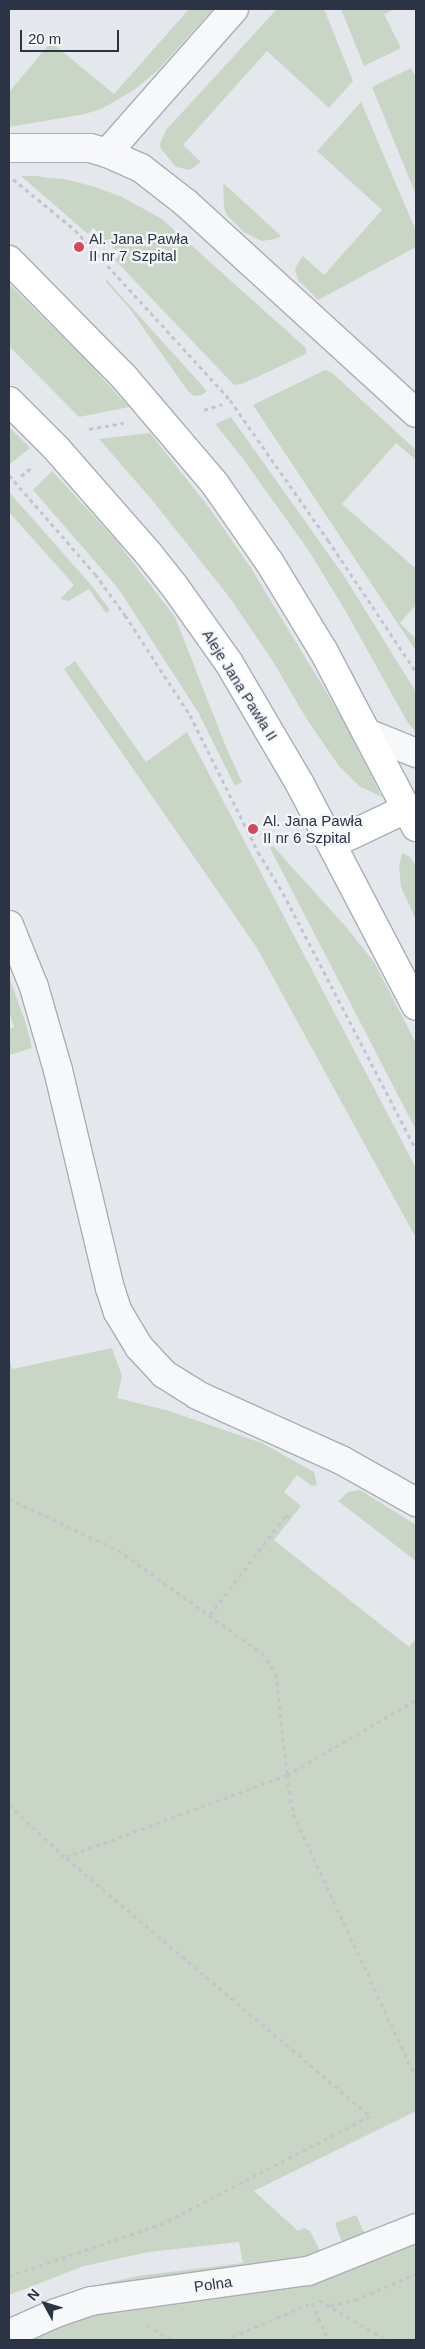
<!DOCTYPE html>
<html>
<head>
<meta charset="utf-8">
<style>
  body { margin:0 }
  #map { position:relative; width:425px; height:2349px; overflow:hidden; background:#e4e7ec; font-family:Helvetica,sans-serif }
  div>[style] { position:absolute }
  .green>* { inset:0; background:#c9d6c5 }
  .path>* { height:3px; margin-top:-1.5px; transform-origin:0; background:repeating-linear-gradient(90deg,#c2c5cb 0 4px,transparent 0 8px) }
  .roads { filter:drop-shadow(1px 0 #a9aeb7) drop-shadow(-1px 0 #a9aeb7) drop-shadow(0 1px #a9aeb7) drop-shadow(0 -1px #a9aeb7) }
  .minor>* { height:28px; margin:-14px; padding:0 14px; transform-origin:14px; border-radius:14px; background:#f7f8fa }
  .highway>* { height:28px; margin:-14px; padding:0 14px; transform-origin:14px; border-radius:14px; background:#fff }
  .dots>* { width:14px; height:14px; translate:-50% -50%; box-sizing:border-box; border:2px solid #f4f6f9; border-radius:50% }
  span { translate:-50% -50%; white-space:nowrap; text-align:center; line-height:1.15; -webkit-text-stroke:4.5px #f4f6f9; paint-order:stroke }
  .poi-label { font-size:15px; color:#2b3445 }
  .left { translate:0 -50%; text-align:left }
  .street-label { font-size:15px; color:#2b3445 }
  .frame { position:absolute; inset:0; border:10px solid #2b3445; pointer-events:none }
  .north { position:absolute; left:20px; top:2279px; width:50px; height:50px; -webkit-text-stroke:4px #f4f6f9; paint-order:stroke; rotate:309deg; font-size:14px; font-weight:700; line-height:20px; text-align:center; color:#2b3445 }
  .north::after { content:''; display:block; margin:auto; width:18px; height:22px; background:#2b3445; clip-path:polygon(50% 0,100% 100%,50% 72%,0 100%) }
  .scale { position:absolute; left:20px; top:30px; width:99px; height:22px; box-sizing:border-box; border:2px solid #2b3445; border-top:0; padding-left:6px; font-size:15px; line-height:18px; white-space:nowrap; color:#2b3445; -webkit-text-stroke:4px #f4f6f9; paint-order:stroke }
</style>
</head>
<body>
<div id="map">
  <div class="green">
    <div style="clip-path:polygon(189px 9px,213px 9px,157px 71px,134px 90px,103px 108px,85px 114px,9px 127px,9px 92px,51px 42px,114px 94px)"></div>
    <div style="clip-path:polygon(277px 9px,324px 9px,353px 81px,329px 108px,267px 51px,183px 145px,201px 162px,190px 170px,176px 167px,161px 149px,160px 144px,166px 130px)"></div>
    <div style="clip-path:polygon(341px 9px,395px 9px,384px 14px,401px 48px,364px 66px)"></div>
    <div style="clip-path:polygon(411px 68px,416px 78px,416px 195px,372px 87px)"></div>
    <div style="clip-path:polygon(361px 102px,416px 231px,416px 247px,318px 300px,298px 280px,295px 269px,297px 265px,303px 256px,324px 275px,382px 210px,317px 151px)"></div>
    <div style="clip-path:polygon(21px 176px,40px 176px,61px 199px,41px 177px,64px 179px,92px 186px,120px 196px,162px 219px,306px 348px,306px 354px,242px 384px,234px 385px,115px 260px,120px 254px,93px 228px,88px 234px)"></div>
    <div style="clip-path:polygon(223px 183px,244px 202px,281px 236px,275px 239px,262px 241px,244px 232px,227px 215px,224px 208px)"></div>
    <div style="clip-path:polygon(106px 279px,207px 391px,202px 395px,194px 396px,188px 391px,130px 309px,106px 282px)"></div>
    <div style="clip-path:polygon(9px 284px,79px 353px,129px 407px,79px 417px,9px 346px)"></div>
    <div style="clip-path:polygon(325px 370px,331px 372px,416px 450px,416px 460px,396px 443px,342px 504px,414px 567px,416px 566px,416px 605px,400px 623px,416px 639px,416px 651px,253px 405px)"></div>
    <div style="clip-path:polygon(231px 417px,344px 576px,416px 692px,416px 732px,408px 723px,346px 612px,309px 551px,241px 456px,215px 424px)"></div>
    <div style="clip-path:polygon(9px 427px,30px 448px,10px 464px,9px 462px)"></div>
    <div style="clip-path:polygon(150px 433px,208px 506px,251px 568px,342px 718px,382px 797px,359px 786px,339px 766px,308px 721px,272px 660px,230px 598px,152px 500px,99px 439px)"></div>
    <div style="clip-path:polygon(52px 471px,115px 539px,175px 617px,226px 747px,242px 782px,235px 786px,198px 712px,118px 588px,33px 490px)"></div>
    <div style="clip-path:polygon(9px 492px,92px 586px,110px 610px,106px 613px,89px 589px,68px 601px,60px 599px,74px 585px,9px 512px)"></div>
    <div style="clip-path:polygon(75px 661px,146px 762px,187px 732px,416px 1168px,416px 1238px,257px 948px,64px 669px)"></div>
    <div style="clip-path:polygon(273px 846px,346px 927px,374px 962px,416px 1043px,416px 1130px,270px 848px)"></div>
    <div style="clip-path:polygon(402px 853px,410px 857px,416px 866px,416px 920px,401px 887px,399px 867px)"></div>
    <div style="clip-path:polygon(9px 977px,26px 1024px,32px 1048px,9px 1055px,9px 1029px,14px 1027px,9px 1012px)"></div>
    <div style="clip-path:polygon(112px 1348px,122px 1376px,117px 1398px,166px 1410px,262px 1443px,314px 1472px,317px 1485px,312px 1486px,297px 1475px,284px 1492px,301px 1506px,274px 1540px,409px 1647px,416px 1638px,416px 2111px,254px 2191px,298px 2231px,304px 2228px,310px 2231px,320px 2251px,342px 2243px,335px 2223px,356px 2215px,365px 2234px,416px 2214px,416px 2340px,9px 2340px,9px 2318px,93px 2286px,138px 2276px,243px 2263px,239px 2242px,149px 2252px,84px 2266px,9px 2295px,9px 1355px,12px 1369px)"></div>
    <div style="clip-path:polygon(360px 1490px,416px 1525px,416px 1561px,338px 1501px,348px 1492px)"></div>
  </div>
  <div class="path">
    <div style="left:13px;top:179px;width:80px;rotate:39.4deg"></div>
    <div style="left:75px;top:230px;width:230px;rotate:47.6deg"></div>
    <div style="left:230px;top:400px;width:171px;rotate:55deg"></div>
    <div style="left:328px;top:540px;width:159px;rotate:56.3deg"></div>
    <div style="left:204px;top:410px;width:19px;rotate:-18deg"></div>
    <div style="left:89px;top:429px;width:35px;rotate:-10deg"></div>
    <div style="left:9px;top:475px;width:131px;rotate:49deg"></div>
    <div style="left:95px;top:574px;width:51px;rotate:53.8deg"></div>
    <div style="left:125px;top:615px;width:119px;rotate:57deg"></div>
    <div style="left:190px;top:715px;width:153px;rotate:63.6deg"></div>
    <div style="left:258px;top:852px;width:48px;rotate:58.6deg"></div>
    <div style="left:283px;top:893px;width:289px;rotate:62.6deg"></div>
    <div style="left:21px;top:476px;width:14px;rotate:-39deg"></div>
    <div style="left:9px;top:1499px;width:120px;rotate:25.1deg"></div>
    <div style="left:118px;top:1550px;width:177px;rotate:35.6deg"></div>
    <div style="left:262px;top:1653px;width:25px;rotate:56deg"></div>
    <div style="left:276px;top:1674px;width:102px;rotate:83.8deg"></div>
    <div style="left:287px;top:1775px;width:149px;rotate:-30.2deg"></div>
    <div style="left:210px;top:1615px;width:126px;rotate:-52.8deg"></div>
    <div style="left:286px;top:1515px;width:6px;rotate:31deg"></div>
    <div style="left:9px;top:1805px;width:78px;rotate:42.9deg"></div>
    <div style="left:66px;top:1858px;width:399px;rotate:40.3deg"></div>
    <div style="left:370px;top:2116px;width:232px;rotate:152.6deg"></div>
    <div style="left:164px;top:2223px;width:164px;rotate:161.1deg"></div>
    <div style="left:66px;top:1857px;width:236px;rotate:-20.4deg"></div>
    <div style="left:287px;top:1775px;width:39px;rotate:81deg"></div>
    <div style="left:293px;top:1814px;width:291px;rotate:65deg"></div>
    <div style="left:319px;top:2300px;width:79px;rotate:30.5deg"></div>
    <div style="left:312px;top:2303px;width:40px;rotate:66.6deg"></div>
    <div style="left:330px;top:2305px;width:25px;rotate:-11deg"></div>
    <div style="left:355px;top:2300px;width:66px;rotate:-23.1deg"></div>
    <div style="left:147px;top:2325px;width:29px;rotate:31deg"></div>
    <div style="left:225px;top:2340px;width:91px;rotate:-23.2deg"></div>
  </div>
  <div class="roads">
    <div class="minor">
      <div style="left:9px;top:148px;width:81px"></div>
      <div style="left:90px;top:148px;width:18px;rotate:16deg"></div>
      <div style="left:107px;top:153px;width:37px;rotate:24deg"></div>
      <div style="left:141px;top:168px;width:57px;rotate:37.9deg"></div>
      <div style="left:186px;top:203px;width:311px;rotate:42.4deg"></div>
      <div style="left:107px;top:153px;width:192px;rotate:-48.6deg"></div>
      <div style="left:367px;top:733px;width:53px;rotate:22.2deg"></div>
      <div style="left:9px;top:925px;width:67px;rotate:68deg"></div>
      <div style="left:34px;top:987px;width:86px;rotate:73.9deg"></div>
      <div style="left:58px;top:1070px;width:224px;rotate:76.6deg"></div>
      <div style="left:110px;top:1288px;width:25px;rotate:72deg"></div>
      <div style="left:118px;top:1312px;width:41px;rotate:59deg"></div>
      <div style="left:139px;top:1347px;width:37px;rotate:47deg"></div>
      <div style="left:164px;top:1374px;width:39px;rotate:32deg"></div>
      <div style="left:197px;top:1395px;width:160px;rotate:24.3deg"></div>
      <div style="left:343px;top:1461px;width:84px;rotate:29.3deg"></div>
      <div style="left:9px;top:2334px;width:51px;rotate:-24.1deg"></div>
      <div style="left:56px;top:2313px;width:37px;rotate:-19deg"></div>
      <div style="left:91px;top:2301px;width:219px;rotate:-7.9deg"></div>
      <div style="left:308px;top:2271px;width:116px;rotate:-21.7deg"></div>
    </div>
    <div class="highway">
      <div style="left:9px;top:260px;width:164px;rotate:45.5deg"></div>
      <div style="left:124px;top:377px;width:140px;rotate:49.6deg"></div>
      <div style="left:215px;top:484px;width:96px;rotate:55.2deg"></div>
      <div style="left:270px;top:563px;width:102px;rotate:58.7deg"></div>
      <div style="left:323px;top:650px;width:200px;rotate:62.3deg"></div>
      <div style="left:9px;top:401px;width:66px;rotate:45deg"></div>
      <div style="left:56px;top:448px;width:140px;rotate:48.8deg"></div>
      <div style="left:148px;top:553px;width:43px;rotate:51.5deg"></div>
      <div style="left:175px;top:587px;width:93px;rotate:54.6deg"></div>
      <div style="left:229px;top:663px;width:140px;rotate:59.6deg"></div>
      <div style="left:300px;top:784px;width:250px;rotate:62.4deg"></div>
      <div style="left:332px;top:844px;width:82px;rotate:-25.3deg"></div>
    </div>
  </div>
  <div class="dots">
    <div style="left:79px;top:247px;background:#d1495b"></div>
    <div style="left:253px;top:829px;background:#d1495b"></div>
  </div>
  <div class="poi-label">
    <span class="left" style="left:89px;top:247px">Al. Jana Pawła<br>II nr 7 Szpital</span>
    <span class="left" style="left:263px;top:829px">Al. Jana Pawła<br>II nr 6 Szpital</span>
  </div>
  <div class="street-label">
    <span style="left:240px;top:685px;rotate:58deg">Aleje Jana Pawła II</span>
    <span style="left:213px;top:2284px;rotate:-8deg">Polna</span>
  </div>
  <div class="frame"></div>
  <div class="north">N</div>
  <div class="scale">20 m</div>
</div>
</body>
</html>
